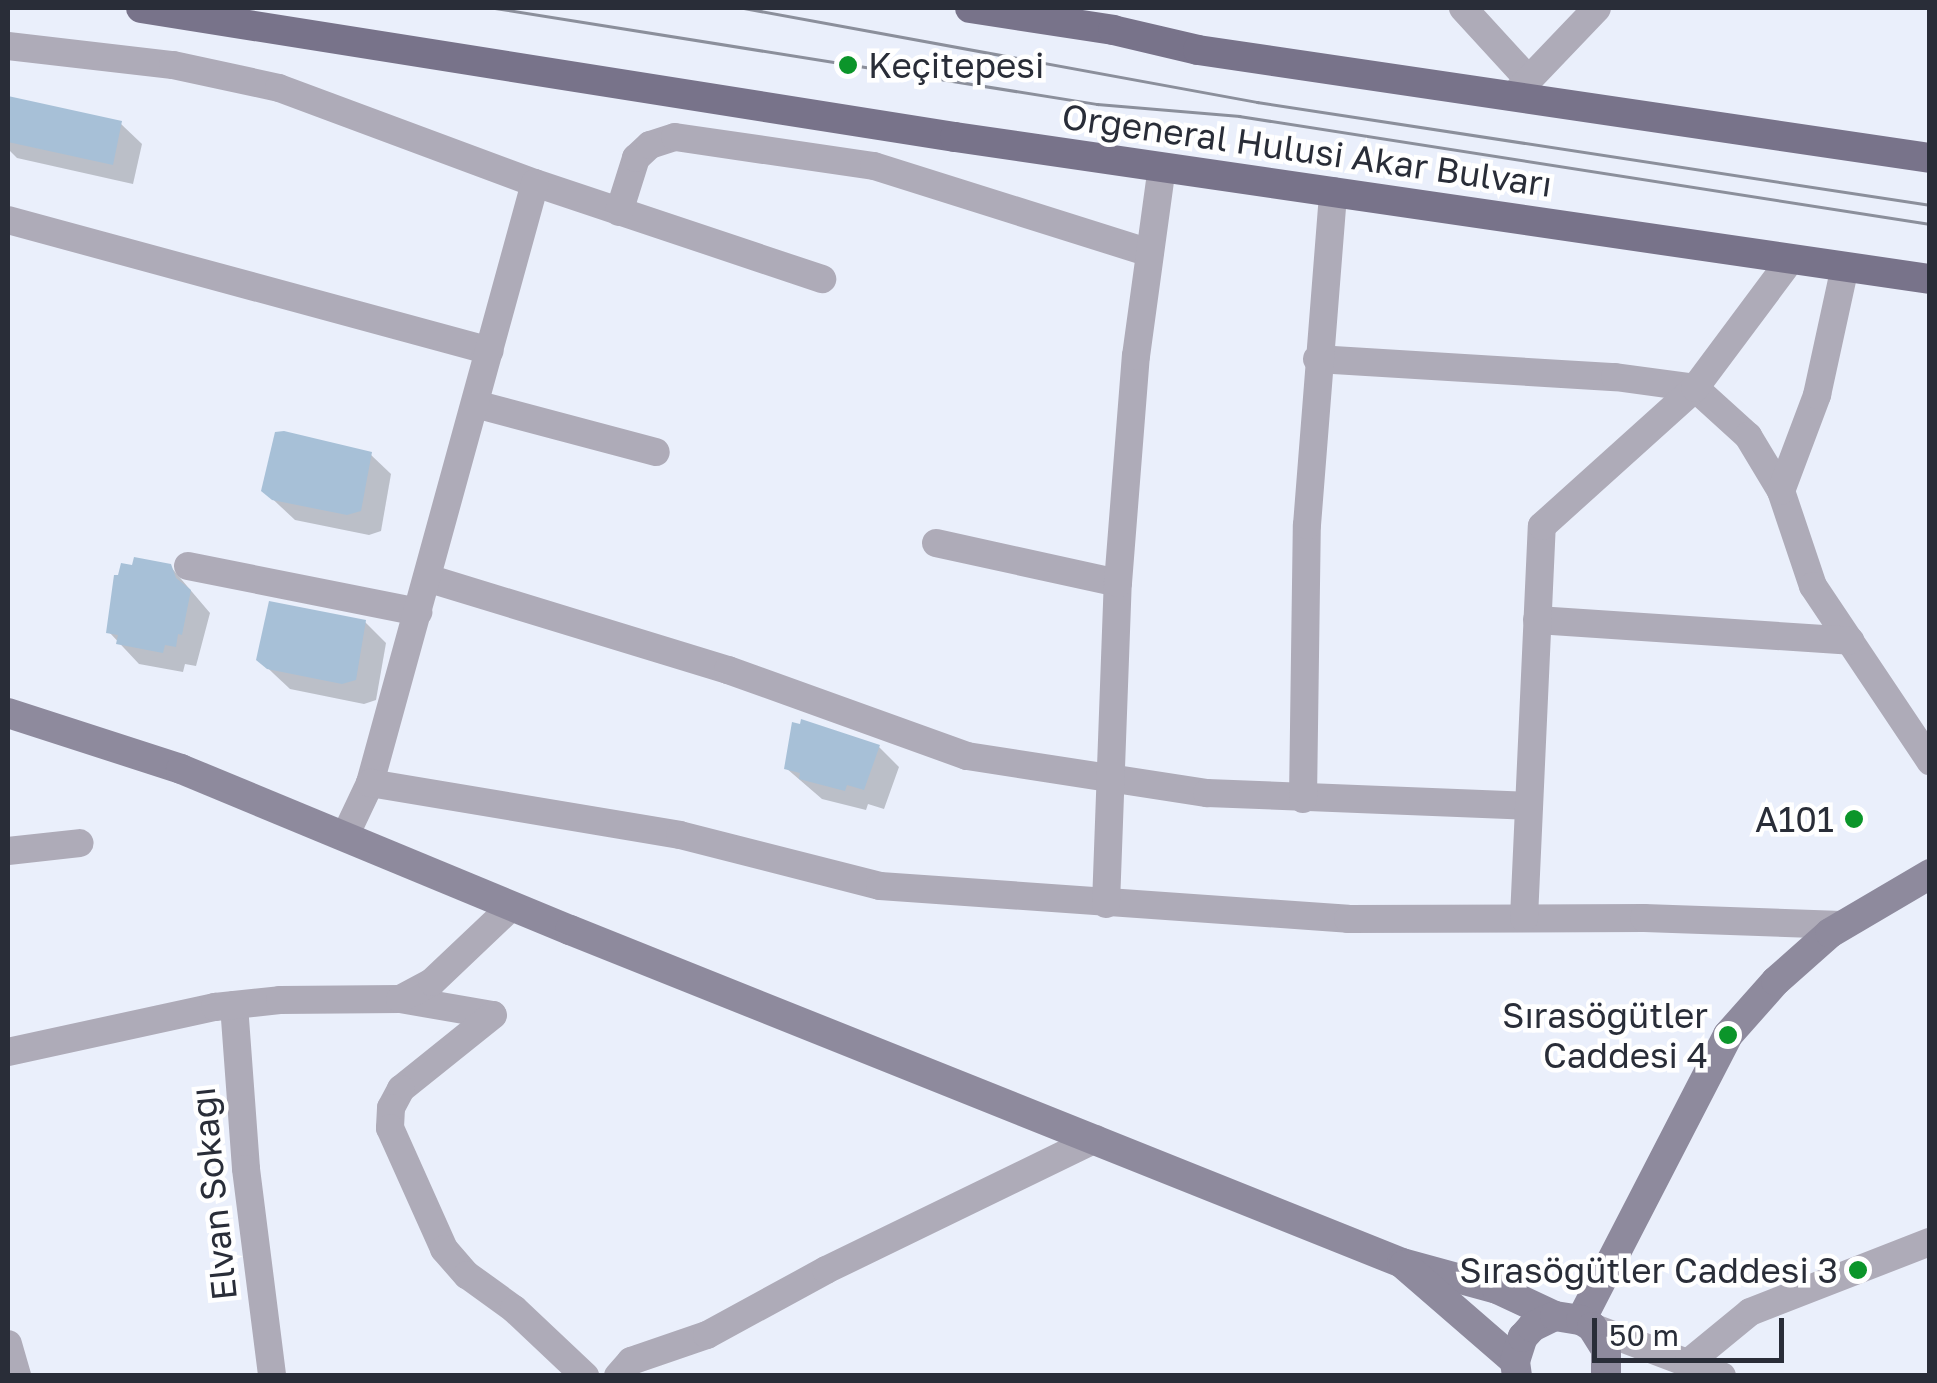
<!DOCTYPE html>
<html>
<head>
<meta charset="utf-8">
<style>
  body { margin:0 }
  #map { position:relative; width:1937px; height:1383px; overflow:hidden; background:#eaeffb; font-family:"Golos Text",sans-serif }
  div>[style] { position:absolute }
  .shadow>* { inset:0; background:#0003 }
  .building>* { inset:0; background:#a7c0d7 }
  .street>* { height:28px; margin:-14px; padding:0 14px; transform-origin:14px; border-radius:14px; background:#aeabb8 }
  .secondary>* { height:30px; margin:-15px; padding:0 15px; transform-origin:15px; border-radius:15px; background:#8e8a9d }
  .primary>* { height:30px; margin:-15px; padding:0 15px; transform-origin:15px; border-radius:15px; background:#78738a }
  .tram>* { height:2.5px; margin:-1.25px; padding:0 1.25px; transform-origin:1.25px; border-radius:1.25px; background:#8b8f9b }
  .dots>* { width:28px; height:28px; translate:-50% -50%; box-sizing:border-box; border:5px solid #fff; border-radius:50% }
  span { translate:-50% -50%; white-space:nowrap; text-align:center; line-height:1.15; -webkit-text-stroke:9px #fff; paint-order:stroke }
  .poi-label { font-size:35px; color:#292d38 }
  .left { translate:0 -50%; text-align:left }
  .right { translate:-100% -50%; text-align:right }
  .street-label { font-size:35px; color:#292d38 }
  .frame { position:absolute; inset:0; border:10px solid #292d38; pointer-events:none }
  .scale { position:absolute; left:1592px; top:1318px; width:192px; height:45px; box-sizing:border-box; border:5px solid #292d38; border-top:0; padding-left:12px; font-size:30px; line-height:35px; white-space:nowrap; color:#292d38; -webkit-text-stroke:8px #fff; paint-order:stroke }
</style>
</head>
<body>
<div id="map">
  <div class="shadow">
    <div style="clip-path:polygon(8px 99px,121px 124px,142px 144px,133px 184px,17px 158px,8px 149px)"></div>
    <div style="clip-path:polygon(370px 454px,391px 474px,381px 531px,369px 535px,295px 520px,264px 491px)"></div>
    <div style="clip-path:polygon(170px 566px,210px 613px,196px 666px,185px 664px,183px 672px,139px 664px,109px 632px)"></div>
    <div style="clip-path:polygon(365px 622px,386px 643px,376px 700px,364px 704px,290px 689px,258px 659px)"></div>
    <div style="clip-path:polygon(879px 747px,899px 767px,884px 809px,868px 804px,866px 810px,822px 799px,786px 768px)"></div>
  </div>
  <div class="building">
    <div style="clip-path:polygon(8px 96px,122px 121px,113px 165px,8px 142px)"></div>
    <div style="clip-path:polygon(284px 431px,372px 452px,361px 511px,347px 515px,272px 500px,261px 491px,275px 432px)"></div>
    <div style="clip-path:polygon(134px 557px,171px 564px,176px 578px,191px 590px,182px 635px,178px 634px,176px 647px,165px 645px,163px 653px,116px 644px,118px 635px,106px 633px,114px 575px,118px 575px,121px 563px,132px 565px)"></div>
    <div style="clip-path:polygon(269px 601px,366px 620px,356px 680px,342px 684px,267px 669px,256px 660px)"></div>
    <div style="clip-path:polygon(801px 719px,880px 745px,864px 790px,847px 785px,845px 791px,799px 779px,800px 773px,784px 769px,792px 722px,800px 724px)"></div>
  </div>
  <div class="street">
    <div style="left:1463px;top:8px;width:96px;rotate:47.5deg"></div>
    <div style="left:8px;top:46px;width:166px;rotate:6.6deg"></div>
    <div style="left:173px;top:65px;width:108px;rotate:12.2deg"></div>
    <div style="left:279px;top:88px;width:273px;rotate:20.4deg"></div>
    <div style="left:535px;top:183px;width:303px;rotate:18.5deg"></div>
    <div style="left:1514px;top:95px;width:120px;rotate:-46.3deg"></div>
    <div style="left:619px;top:212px;width:57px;rotate:-72.5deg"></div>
    <div style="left:636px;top:158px;width:19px;rotate:-43deg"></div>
    <div style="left:650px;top:145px;width:26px;rotate:-18deg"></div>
    <div style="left:675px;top:137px;width:201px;rotate:8.3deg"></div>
    <div style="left:874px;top:166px;width:289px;rotate:17.5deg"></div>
    <div style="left:8px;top:220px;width:499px;rotate:15.2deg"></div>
    <div style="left:1317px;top:359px;width:299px;rotate:3.5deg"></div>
    <div style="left:1615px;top:377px;width:81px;rotate:7.8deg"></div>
    <div style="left:1695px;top:388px;width:72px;rotate:42.2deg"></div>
    <div style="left:1748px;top:436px;width:64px;rotate:59deg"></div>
    <div style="left:1781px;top:491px;width:100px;rotate:71.4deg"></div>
    <div style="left:1813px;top:586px;width:211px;rotate:56.2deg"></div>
    <div style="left:475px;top:404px;width:187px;rotate:14.9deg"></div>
    <div style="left:1781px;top:491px;width:103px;rotate:-69.4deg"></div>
    <div style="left:1817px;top:395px;width:131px;rotate:-77.7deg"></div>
    <div style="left:936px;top:543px;width:186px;rotate:12.4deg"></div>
    <div style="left:188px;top:566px;width:235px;rotate:11.3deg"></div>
    <div style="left:427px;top:578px;width:315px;rotate:17deg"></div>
    <div style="left:728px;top:670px;width:254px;rotate:19.8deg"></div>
    <div style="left:967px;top:756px;width:243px;rotate:8.8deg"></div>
    <div style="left:1207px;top:793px;width:322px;rotate:2.3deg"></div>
    <div style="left:1537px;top:620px;width:314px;rotate:3.8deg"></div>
    <div style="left:370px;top:783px;width:622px;rotate:-74.62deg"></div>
    <div style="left:1303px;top:799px;width:274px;rotate:-89.2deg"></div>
    <div style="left:1307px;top:525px;width:335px;rotate:-85.5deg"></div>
    <div style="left:345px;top:836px;width:59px;rotate:-64.7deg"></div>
    <div style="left:370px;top:783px;width:314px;rotate:9.5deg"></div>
    <div style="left:680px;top:835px;width:206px;rotate:14.3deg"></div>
    <div style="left:880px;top:886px;width:469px;rotate:4deg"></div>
    <div style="left:1348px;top:919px;width:296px;rotate:-0.2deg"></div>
    <div style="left:1644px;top:918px;width:198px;rotate:2deg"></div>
    <div style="left:8px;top:851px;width:72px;rotate:-6.3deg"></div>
    <div style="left:1106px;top:904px;width:321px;rotate:-87.9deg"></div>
    <div style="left:1118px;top:583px;width:228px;rotate:-85.5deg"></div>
    <div style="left:1136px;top:356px;width:191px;rotate:-82.2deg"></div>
    <div style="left:1524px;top:918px;width:392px;rotate:-87.4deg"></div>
    <div style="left:1542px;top:526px;width:206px;rotate:-42deg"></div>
    <div style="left:1695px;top:388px;width:161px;rotate:-53.3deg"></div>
    <div style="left:400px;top:999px;width:94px;rotate:9.8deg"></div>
    <div style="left:234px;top:1005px;width:164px;rotate:85.8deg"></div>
    <div style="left:246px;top:1169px;width:209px;rotate:82.8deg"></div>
    <div style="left:493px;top:1015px;width:118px;rotate:141.2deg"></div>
    <div style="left:401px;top:1089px;width:21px;rotate:118deg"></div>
    <div style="left:391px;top:1108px;width:20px;rotate:93deg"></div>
    <div style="left:390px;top:1128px;width:133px;rotate:65.9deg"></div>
    <div style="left:444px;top:1249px;width:35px;rotate:49deg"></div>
    <div style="left:467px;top:1275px;width:58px;rotate:35.9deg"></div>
    <div style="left:514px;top:1309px;width:98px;rotate:43.3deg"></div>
    <div style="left:8px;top:1052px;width:212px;rotate:-12.3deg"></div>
    <div style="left:215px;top:1007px;width:65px;rotate:-6.1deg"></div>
    <div style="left:280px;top:1000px;width:120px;rotate:-0.5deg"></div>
    <div style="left:400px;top:999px;width:36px;rotate:-28deg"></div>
    <div style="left:432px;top:982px;width:110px;rotate:-43.5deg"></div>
    <div style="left:1592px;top:1327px;width:139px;rotate:20.7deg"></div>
    <div style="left:8px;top:1344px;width:33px;rotate:74deg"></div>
    <div style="left:1688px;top:1363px;width:80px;rotate:-39.4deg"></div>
    <div style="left:1750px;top:1312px;width:193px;rotate:-21.3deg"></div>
    <div style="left:618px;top:1376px;width:20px;rotate:-49deg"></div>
    <div style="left:631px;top:1361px;width:80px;rotate:-18.9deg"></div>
    <div style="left:707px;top:1335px;width:136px;rotate:-28.6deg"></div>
    <div style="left:826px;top:1270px;width:300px;rotate:-25.9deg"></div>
  </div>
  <div class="secondary">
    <div style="left:8px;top:713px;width:182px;rotate:17.9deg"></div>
    <div style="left:181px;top:769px;width:421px;rotate:22.5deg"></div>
    <div style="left:570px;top:930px;width:896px;rotate:21.81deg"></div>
    <div style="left:1402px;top:1263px;width:98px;rotate:15.3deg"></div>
    <div style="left:1497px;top:1289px;width:64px;rotate:25deg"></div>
    <div style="left:1404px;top:1265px;width:147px;rotate:40.9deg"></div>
    <div style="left:1581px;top:1320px;width:321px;rotate:-62.7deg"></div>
    <div style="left:1728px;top:1035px;width:72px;rotate:-48.4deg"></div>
    <div style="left:1776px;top:981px;width:72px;rotate:-41.6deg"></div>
    <div style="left:1830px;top:933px;width:116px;rotate:-30.5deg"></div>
    <div style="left:1517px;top:1376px;width:15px;rotate:-98deg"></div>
    <div style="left:1515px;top:1361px;width:25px;rotate:-72deg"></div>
    <div style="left:1523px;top:1337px;width:13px;rotate:-48deg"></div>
    <div style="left:1532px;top:1327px;width:25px;rotate:-26deg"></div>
    <div style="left:1555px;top:1316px;width:26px;rotate:9deg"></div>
    <div style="left:1581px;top:1320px;width:13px;rotate:32deg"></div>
    <div style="left:1592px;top:1327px;width:26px;rotate:58deg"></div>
    <div style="left:1606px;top:1349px;width:27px;rotate:90deg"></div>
  </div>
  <div class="primary">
    <div style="left:141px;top:8px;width:824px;rotate:9.01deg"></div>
    <div style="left:955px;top:137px;width:985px;rotate:8.29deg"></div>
    <div style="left:970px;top:8px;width:145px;rotate:8.7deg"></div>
    <div style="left:1113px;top:30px;width:87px;rotate:13.2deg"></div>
    <div style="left:1198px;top:50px;width:740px;rotate:8.39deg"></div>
  </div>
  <div class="tram">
    <div style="left:495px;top:8px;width:610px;rotate:9.06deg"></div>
    <div style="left:1097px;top:104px;width:143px;rotate:4.8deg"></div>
    <div style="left:1239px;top:116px;width:699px;rotate:8.88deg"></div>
    <div style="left:744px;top:8px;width:522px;rotate:10.38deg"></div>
    <div style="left:1257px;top:102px;width:681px;rotate:8.7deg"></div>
  </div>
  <div class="dots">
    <div style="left:848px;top:65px;background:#0b952a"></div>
    <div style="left:1854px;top:819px;background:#0b952a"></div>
    <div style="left:1728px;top:1035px;background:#0b952a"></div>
    <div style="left:1858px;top:1270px;background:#0b952a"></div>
  </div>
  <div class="poi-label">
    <span class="left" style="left:868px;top:65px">Keçitepesi</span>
    <span class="right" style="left:1834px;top:819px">A101</span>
    <span class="right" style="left:1708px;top:1035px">Sırasöğütler<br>Caddesi 4</span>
    <span class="right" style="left:1838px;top:1270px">Sırasöğütler Caddesi 3</span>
  </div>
  <div class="street-label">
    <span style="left:1307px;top:150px;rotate:8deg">Orgeneral Hulusi Akar Bulvarı</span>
    <span style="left:213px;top:1194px;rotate:-96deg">Elvan Sokağı</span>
  </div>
  <div class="frame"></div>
  <div class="scale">50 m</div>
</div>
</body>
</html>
